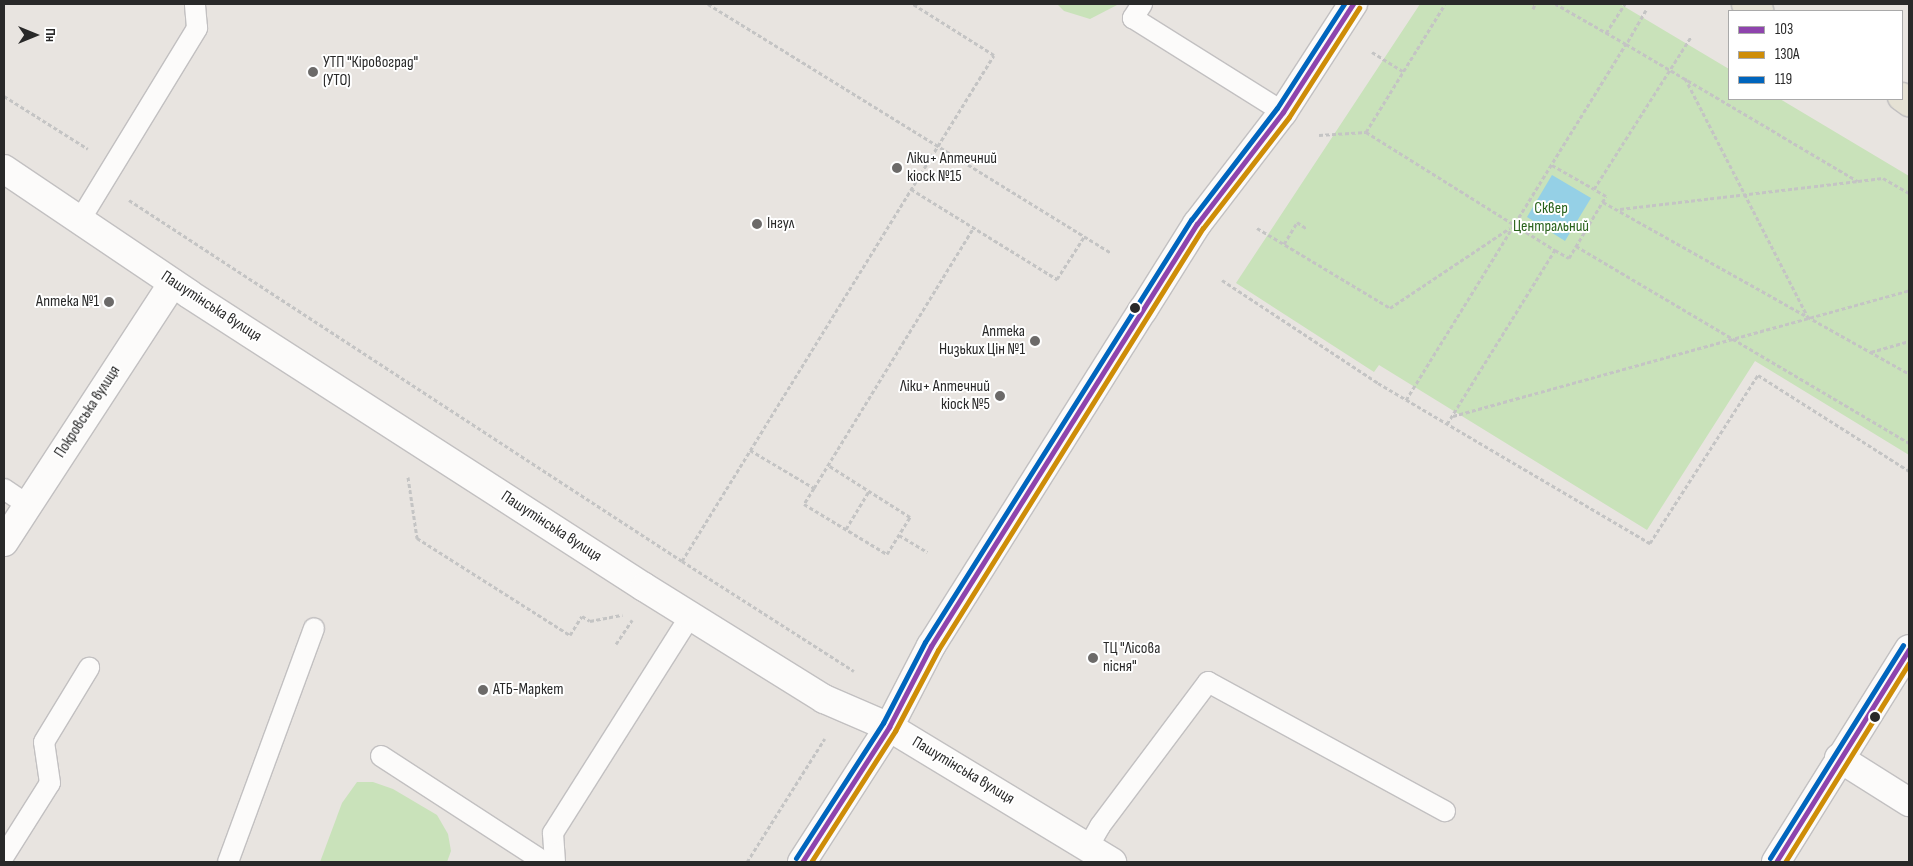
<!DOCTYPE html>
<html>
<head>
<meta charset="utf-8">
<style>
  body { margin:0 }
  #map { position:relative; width:1913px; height:866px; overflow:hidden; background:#e8e4e0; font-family:"Sofia Sans Condensed",sans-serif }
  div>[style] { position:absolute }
  .green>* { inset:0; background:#c9e2ba }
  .water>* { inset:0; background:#95d0e6 }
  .path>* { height:3px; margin-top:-1.5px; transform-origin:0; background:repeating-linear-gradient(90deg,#c4c4c4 0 4px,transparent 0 6.5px) }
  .roads { filter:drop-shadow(1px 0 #c2c0c1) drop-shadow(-1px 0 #c2c0c1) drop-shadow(0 1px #c2c0c1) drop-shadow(0 -1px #c2c0c1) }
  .lane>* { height:20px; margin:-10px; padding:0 10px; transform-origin:10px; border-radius:10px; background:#fcfbfa }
  .street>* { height:28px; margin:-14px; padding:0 14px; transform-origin:14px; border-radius:14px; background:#fcfbfa }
  .secondary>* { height:28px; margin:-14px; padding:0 14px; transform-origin:14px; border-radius:14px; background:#fcfbfa }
  .primary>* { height:28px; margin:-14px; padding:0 14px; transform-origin:14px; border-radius:14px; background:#e5e1d4 }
  .bus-1>* { height:5px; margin:-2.5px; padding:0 2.5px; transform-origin:2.5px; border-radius:2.5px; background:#8e44ad }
  .bus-2>* { height:5px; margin:-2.5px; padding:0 2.5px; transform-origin:2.5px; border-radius:2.5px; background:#ce8d08 }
  .bus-3>* { height:5px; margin:-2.5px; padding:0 2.5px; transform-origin:2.5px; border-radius:2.5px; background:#0065bd }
  .dots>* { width:14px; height:14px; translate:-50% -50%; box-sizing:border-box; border:2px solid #fff; border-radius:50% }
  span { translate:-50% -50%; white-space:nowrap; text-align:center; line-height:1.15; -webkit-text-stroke:4px #fff; paint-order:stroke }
  .poi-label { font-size:16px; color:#292929 }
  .left { translate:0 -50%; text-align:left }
  .right { translate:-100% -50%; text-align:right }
  .park-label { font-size:16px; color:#2a631c }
  .street-label { font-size:16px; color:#292929 }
  .frame { position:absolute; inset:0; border:5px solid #292929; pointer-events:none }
  .legend { position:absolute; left:1728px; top:10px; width:175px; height:90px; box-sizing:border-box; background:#fff; border:1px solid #a9a9a9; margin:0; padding:6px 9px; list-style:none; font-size:15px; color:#292929 }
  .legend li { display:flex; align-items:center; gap:10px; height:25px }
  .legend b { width:25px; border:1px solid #a9a9a9 }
  .north { position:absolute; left:10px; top:10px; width:50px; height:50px; -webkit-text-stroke:4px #fff; paint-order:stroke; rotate:90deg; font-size:14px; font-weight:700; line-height:20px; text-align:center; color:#292929 }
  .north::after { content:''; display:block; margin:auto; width:18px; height:22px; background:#292929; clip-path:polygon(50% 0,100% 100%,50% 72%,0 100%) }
</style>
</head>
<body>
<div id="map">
  <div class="green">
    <div style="clip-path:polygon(1057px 4px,1119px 4px,1090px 19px,1064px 11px)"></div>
    <div style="clip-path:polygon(1420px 4px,1620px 4px,1729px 69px,1729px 99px,1780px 99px,1909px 176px,1909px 455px,1755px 361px,1647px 530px,1379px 365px,1374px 372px,1236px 283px)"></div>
    <div style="clip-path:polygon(357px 782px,373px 782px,393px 789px,437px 815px,448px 834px,451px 851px,447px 862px,320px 862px,342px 803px)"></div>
  </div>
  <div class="water">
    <div style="clip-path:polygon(1552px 175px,1591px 198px,1565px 241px,1527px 217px)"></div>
  </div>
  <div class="path">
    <div style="left:708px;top:4px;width:474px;rotate:31.7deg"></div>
    <div style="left:1533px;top:9px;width:5px;rotate:-68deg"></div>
    <div style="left:1646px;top:10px;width:39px;rotate:120deg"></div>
    <div style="left:1626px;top:44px;width:269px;rotate:30.6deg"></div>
    <div style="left:1858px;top:181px;width:25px;rotate:-7deg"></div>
    <div style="left:1883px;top:178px;width:30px;rotate:30deg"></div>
    <div style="left:1606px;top:33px;width:35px;rotate:-57deg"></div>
    <div style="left:1372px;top:52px;width:36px;rotate:32deg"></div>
    <div style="left:1685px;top:78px;width:269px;rotate:62.8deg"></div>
    <div style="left:4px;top:96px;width:99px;rotate:32.2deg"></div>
    <div style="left:1366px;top:132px;width:223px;rotate:32deg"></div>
    <div style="left:1319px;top:135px;width:47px;rotate:-3.7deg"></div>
    <div style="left:1366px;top:132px;width:150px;rotate:-58.3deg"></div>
    <div style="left:1552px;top:165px;width:48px;rotate:29.7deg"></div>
    <div style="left:911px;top:189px;width:172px;rotate:31.7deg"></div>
    <div style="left:1057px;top:279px;width:50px;rotate:-57.3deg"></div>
    <div style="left:129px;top:200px;width:660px;rotate:33.14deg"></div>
    <div style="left:682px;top:561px;width:594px;rotate:-58.34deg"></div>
    <div style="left:994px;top:55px;width:96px;rotate:-147.8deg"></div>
    <div style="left:1603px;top:202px;width:351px;rotate:29.3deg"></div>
    <div style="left:1620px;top:209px;width:240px;rotate:-6.7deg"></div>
    <div style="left:1257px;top:228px;width:155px;rotate:31deg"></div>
    <div style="left:1390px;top:308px;width:144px;rotate:-33.7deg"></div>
    <div style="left:1284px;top:244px;width:26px;rotate:-59deg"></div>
    <div style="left:1297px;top:222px;width:11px;rotate:34deg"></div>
    <div style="left:1576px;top:246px;width:387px;rotate:30.6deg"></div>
    <div style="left:1222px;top:280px;width:187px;rotate:33.4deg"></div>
    <div style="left:1378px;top:383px;width:316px;rotate:30.5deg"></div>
    <div style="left:1650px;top:543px;width:200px;rotate:-57.3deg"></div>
    <div style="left:1758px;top:375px;width:179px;rotate:32.4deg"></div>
    <div style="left:1871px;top:352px;width:40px;rotate:-16deg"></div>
    <div style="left:1406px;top:400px;width:418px;rotate:-58.3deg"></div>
    <div style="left:1626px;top:44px;width:81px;rotate:-150.3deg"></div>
    <div style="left:1453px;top:416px;width:473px;rotate:-15.4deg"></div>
    <div style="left:1447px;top:424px;width:205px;rotate:-58.2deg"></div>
    <div style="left:1555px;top:250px;width:16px;rotate:30deg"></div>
    <div style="left:1569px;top:258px;width:72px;rotate:-59.2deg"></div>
    <div style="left:1606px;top:196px;width:14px;rotate:-150deg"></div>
    <div style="left:1594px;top:189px;width:180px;rotate:-57.5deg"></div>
    <div style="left:750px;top:450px;width:74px;rotate:30.7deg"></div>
    <div style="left:814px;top:488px;width:19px;rotate:122deg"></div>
    <div style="left:804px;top:504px;width:97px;rotate:31.1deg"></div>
    <div style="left:887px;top:554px;width:44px;rotate:-58.1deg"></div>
    <div style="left:910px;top:517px;width:97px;rotate:-147.6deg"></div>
    <div style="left:408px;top:477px;width:62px;rotate:81.6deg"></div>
    <div style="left:417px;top:538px;width:181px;rotate:32.4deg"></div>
    <div style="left:570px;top:635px;width:22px;rotate:-58deg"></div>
    <div style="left:582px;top:616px;width:9px;rotate:32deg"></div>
    <div style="left:590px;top:621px;width:33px;rotate:-11deg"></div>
    <div style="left:814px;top:488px;width:306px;rotate:-58.5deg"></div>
    <div style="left:846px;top:529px;width:44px;rotate:-58.8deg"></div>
    <div style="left:899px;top:535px;width:33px;rotate:31deg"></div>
    <div style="left:682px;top:561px;width:204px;rotate:32.6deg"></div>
    <div style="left:616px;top:644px;width:29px;rotate:-56deg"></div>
    <div style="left:747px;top:862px;width:146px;rotate:-57.8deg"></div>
  </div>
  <div class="roads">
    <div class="lane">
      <div style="left:1142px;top:4px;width:17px;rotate:123deg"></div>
      <div style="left:1133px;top:18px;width:177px;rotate:32.1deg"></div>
      <div style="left:80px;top:220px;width:225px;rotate:-58.6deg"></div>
      <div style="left:197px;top:28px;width:24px;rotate:-95deg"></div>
      <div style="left:4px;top:489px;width:29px;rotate:34deg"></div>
      <div style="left:381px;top:756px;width:194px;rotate:33deg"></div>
      <div style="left:1088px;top:847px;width:24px;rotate:-60deg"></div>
      <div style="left:1100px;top:826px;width:180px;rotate:-53.1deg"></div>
      <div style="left:1208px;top:682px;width:270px;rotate:28.6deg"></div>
      <div style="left:4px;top:856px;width:86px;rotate:-57.8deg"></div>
      <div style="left:50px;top:783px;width:41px;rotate:-98.3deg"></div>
      <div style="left:44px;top:742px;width:87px;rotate:-58.7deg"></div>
      <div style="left:228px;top:862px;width:249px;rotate:-69.8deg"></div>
      <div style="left:555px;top:862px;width:29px;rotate:-94deg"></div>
      <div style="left:553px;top:833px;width:257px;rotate:-57.7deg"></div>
    </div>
    <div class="street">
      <div style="left:4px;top:169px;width:223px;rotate:34deg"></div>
      <div style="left:189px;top:294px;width:541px;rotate:32.78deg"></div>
      <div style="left:644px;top:587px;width:212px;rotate:31.9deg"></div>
      <div style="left:824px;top:699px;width:71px;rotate:23.3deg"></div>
      <div style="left:889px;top:727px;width:261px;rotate:31.2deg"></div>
      <div style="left:4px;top:542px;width:309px;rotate:-56.9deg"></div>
      <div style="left:1839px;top:758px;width:83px;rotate:32.2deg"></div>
    </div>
    <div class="secondary">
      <div style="left:802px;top:862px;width:161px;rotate:-57.2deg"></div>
      <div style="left:889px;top:727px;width:91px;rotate:-62.6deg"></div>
      <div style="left:931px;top:646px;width:397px;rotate:-57.8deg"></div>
      <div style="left:1143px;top:310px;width:102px;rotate:-57.9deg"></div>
      <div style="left:1197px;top:224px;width:141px;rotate:-52.5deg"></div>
      <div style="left:1283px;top:112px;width:129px;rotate:-57.1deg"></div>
      <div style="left:1776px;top:862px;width:251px;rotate:-58deg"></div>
    </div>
    <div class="primary">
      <div style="left:1746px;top:4px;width:15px;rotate:28deg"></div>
      <div style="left:1902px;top:97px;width:9px;rotate:36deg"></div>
    </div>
  </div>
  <div class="bus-1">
    <div style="left:802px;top:862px;width:161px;rotate:-57.2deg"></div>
    <div style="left:889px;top:727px;width:91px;rotate:-62.6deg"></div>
    <div style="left:931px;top:646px;width:499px;rotate:-57.8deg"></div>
    <div style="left:1197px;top:224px;width:141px;rotate:-52.5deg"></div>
    <div style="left:1283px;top:112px;width:129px;rotate:-57.1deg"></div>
    <div style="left:1776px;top:862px;width:251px;rotate:-58deg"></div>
  </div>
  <div class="bus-2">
    <div style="left:811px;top:862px;width:156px;rotate:-57.3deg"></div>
    <div style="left:895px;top:731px;width:92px;rotate:-62deg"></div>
    <div style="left:938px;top:650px;width:498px;rotate:-57.9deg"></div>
    <div style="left:1203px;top:228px;width:140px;rotate:-52.2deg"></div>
    <div style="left:1289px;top:117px;width:130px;rotate:-57.3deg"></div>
    <div style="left:1785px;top:862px;width:234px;rotate:-58.1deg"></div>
  </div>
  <div class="bus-3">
    <div style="left:796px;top:858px;width:161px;rotate:-57.2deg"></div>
    <div style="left:883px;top:723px;width:91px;rotate:-62.6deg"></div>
    <div style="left:925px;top:642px;width:499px;rotate:-57.8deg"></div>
    <div style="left:1191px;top:220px;width:141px;rotate:-52.5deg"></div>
    <div style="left:1277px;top:108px;width:124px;rotate:-57.2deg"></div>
    <div style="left:1770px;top:858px;width:251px;rotate:-58deg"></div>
  </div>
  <div class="dots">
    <div style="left:313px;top:72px;background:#6c6a69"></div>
    <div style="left:897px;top:168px;background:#6c6a69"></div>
    <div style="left:757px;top:224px;background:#6c6a69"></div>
    <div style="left:109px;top:302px;background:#6c6a69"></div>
    <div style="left:1135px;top:308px;background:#292929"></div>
    <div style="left:1035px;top:341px;background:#6c6a69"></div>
    <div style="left:1000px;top:396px;background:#6c6a69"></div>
    <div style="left:1093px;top:658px;background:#6c6a69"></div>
    <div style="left:483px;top:690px;background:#6c6a69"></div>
    <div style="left:1875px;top:717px;background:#292929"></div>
  </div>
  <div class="poi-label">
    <span class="left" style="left:323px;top:72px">УТП "Кіровоград"<br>(УТО)</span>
    <span class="left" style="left:907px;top:168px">Ліки+ Аптечний<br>кіоск №15</span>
    <span class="left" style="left:767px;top:224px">Інгул</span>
    <span class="right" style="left:99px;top:302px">Аптека №1</span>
    <span class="right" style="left:1025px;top:341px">Аптека<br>Низьких Цін №1</span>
    <span class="right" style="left:990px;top:396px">Ліки+ Аптечний<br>кіоск №5</span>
    <span class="left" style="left:1103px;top:658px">ТЦ "Лісова<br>пісня"</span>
    <span class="left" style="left:493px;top:690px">АТБ-Маркет</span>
  </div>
  <div class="park-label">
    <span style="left:1551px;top:218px">Сквер<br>Центральний</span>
  </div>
  <div class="street-label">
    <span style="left:211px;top:307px;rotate:33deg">Пашутінська вулиця</span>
    <span style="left:88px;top:412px;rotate:-57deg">Покровська вулиця</span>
    <span style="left:551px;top:527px;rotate:33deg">Пашутінська вулиця</span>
    <span style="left:963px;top:771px;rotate:31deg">Пашутінська вулиця</span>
  </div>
  <div class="frame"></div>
  <ul class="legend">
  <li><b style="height:6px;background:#8e44ad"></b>103</li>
  <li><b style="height:6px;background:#ce8d08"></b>130А</li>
  <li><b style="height:6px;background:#0065bd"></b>119</li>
  </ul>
  <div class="north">Пн</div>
</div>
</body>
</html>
